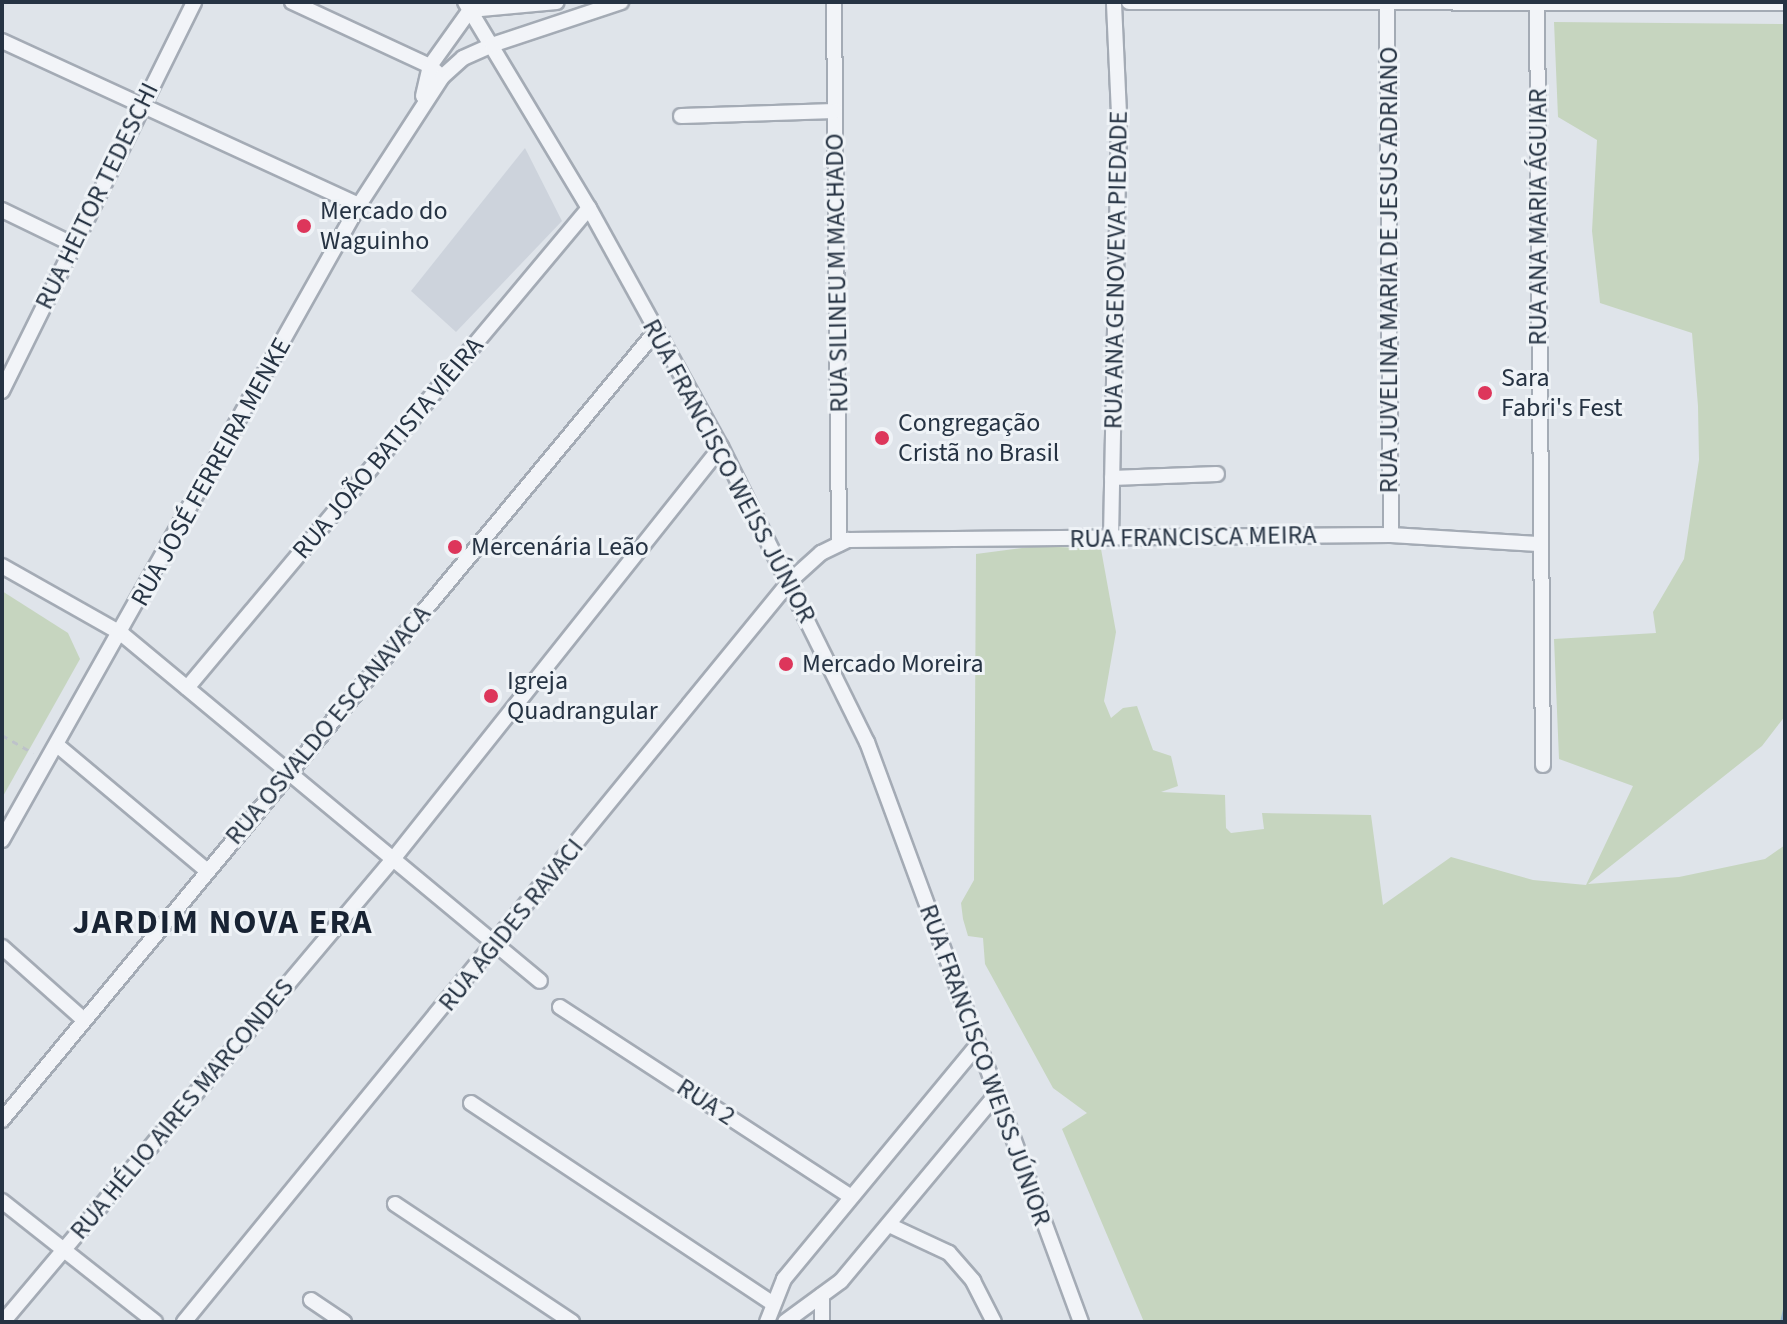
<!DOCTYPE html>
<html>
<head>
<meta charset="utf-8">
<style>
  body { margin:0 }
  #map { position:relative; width:1787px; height:1324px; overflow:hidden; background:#dfe4ea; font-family:"Source Sans 3",sans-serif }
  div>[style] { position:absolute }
  .built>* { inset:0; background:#cdd3dc }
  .green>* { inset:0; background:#c6d5bf }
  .stream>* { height:5px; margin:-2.5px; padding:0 2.5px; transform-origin:2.5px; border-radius:2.5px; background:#96b5ce }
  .path>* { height:3px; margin-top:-1.5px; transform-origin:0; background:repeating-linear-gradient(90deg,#bdc2c9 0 6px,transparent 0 12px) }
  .roads { filter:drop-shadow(2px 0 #a4abb5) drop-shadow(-2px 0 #a4abb5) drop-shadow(0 2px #a4abb5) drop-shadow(0 -2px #a4abb5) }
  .minor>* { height:14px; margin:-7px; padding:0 7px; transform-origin:7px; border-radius:7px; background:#f2f4f8 }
  .dots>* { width:22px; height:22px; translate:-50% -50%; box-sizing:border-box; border:4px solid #eff3f7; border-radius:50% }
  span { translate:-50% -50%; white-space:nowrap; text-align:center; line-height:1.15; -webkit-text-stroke:6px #eff3f7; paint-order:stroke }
  .street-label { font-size:26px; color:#263343 }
  .poi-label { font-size:26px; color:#263343 }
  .left { translate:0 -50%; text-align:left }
  .district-label { font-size:34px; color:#182333; font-weight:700; letter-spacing:2px }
  .frame { position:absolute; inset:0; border:4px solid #263343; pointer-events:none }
</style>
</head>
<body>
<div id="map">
  <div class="built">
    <div style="clip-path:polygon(525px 148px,562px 221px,456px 332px,411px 291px)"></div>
  </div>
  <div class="green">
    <div style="clip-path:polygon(1554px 22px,1785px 24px,1785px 716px,1762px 746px,1588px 884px,1679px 877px,1765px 859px,1785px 845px,1785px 1322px,1144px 1322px,1062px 1129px,1087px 1113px,1053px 1088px,985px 964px,983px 938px,968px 936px,963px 919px,961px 903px,974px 880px,976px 554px,1038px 546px,1101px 549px,1116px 632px,1104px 701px,1111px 718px,1123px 708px,1137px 706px,1153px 750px,1171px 756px,1178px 786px,1161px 792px,1225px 795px,1226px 828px,1231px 833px,1264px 829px,1262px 813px,1371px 815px,1383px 905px,1451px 857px,1533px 880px,1586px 885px,1633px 786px,1559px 759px,1554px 639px,1656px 633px,1653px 612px,1684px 559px,1699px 460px,1698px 406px,1692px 333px,1600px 303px,1592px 231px,1597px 140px,1558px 117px)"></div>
    <div style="clip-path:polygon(2px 591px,68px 633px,80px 659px,2px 798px)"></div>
  </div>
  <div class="stream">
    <div style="left:1782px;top:1322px;width:13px;rotate:-77deg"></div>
  </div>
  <div class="path">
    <div style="left:2px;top:735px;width:36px;rotate:30deg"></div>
  </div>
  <div class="roads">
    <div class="minor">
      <div style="left:292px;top:2px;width:152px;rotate:24.9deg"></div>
      <div style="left:430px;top:66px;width:16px;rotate:43deg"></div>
      <div style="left:465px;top:2px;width:240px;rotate:59deg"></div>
      <div style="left:589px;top:208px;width:273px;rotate:61.1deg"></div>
      <div style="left:721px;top:447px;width:329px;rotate:63.7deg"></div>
      <div style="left:867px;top:742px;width:618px;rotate:69.75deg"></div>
      <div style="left:834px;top:2px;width:542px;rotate:89.47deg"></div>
      <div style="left:1129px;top:2px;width:656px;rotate:0.09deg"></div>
      <div style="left:1387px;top:5px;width:530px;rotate:89.57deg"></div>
      <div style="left:1537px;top:5px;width:760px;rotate:89.55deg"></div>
      <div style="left:470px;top:10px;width:87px;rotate:-5.3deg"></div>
      <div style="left:2px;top:41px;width:393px;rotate:24.7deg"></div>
      <div style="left:423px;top:96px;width:31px;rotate:-77deg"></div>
      <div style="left:430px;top:66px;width:69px;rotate:-54.5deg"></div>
      <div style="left:681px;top:116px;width:154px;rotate:-1.9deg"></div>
      <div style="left:2px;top:210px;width:78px;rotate:25.9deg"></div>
      <div style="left:2px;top:391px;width:434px;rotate:-63.7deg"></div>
      <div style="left:1112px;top:478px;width:105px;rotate:-2.2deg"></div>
      <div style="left:1111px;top:538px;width:424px;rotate:-88.9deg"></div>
      <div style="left:1119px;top:114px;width:112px;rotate:-92.6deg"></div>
      <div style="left:2px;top:566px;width:138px;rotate:29.5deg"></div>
      <div style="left:122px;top:634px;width:543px;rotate:39.7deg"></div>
      <div style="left:187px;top:688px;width:626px;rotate:-50.05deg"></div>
      <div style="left:57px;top:745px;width:196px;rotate:40deg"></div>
      <div style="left:2px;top:840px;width:728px;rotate:-60.66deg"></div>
      <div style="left:359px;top:205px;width:153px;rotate:-57deg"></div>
      <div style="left:442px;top:77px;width:28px;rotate:-42deg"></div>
      <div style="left:463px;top:58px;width:32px;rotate:-24deg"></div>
      <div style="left:492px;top:45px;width:136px;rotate:-18.4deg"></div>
      <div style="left:2px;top:947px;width:110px;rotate:41.7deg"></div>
      <div style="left:560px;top:1007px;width:348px;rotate:33.1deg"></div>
      <div style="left:471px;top:1103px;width:360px;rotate:33.6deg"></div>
      <div style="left:2px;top:1120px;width:1025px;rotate:-50.34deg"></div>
      <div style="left:2px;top:1201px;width:195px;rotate:38.3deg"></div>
      <div style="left:395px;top:1204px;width:213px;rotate:33.7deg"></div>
      <div style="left:889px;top:1225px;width:66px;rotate:25deg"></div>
      <div style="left:949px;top:1253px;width:37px;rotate:49deg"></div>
      <div style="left:973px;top:1281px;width:46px;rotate:62.9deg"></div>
      <div style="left:822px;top:1295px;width:27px;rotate:90deg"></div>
      <div style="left:311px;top:1300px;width:40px;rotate:34deg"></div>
      <div style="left:3px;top:1322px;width:607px;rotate:-49.88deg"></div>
      <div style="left:394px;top:858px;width:525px;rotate:-51.49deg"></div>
      <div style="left:184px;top:1322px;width:957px;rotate:-50.72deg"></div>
      <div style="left:790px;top:581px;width:42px;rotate:-42.1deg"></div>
      <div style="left:821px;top:553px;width:30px;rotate:-26deg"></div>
      <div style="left:848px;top:540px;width:543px;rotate:-0.53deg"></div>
      <div style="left:1391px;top:535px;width:147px;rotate:3.5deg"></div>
      <div style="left:767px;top:1322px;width:46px;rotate:-68.4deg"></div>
      <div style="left:784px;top:1279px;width:303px;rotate:-50.4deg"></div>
      <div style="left:785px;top:1322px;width:69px;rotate:-36.2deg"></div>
      <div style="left:841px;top:1281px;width:241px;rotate:-50.2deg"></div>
    </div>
  </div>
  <div class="dots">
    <div style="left:304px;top:226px;background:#dd365b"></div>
    <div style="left:1485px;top:393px;background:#dd365b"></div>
    <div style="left:882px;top:438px;background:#dd365b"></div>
    <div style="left:455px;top:547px;background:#dd365b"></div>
    <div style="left:786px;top:664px;background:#dd365b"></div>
    <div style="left:491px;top:696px;background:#dd365b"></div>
  </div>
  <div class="street-label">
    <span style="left:97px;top:196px;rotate:-64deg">RUA HEITOR TEDESCHI</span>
    <span style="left:1538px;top:217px;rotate:-90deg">RUA ANA MARIA ÁGUIAR</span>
    <span style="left:1116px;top:270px;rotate:-89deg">RUA ANA GENOVEVA PIEDADE</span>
    <span style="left:1389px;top:270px;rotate:-90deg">RUA JUVELINA MARIA DE JESUS ADRIANO</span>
    <span style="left:837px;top:273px;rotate:-91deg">RUA SILINEU M MACHADO</span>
    <span style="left:388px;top:448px;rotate:-50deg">RUA JOÃO BATISTA VIÊIRA</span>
    <span style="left:729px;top:471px;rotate:62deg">RUA FRANCISCO WEISS JÚNIOR</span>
    <span style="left:211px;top:472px;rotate:-61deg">RUA JOSÉ FERREIRA MENKE</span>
    <span style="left:1193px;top:537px;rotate:-1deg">RUA FRANCISCA MEIRA</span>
    <span style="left:328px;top:725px;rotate:-50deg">RUA OSVALDO ESCANAVACA</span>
    <span style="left:511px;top:925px;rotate:-51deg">RUA AGIDES RAVACI</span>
    <span style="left:985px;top:1065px;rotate:70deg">RUA FRANCISCO WEISS JÚNIOR</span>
    <span style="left:706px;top:1102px;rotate:33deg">RUA 2</span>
    <span style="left:182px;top:1109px;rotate:-50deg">RUA HÉLIO AIRES MARCONDES</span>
  </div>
  <div class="poi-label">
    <span class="left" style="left:320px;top:226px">Mercado do<br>Waguinho</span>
    <span class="left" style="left:1501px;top:393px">Sara<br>Fabri's Fest</span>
    <span class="left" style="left:898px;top:438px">Congregação<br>Cristã no Brasil</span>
    <span class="left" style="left:471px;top:547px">Mercenária Leão</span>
    <span class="left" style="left:802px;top:664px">Mercado Moreira</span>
    <span class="left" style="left:507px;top:696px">Igreja<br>Quadrangular</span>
  </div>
  <div class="district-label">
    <span style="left:223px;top:923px">JARDIM NOVA ERA</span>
  </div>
  <div class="frame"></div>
</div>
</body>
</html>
